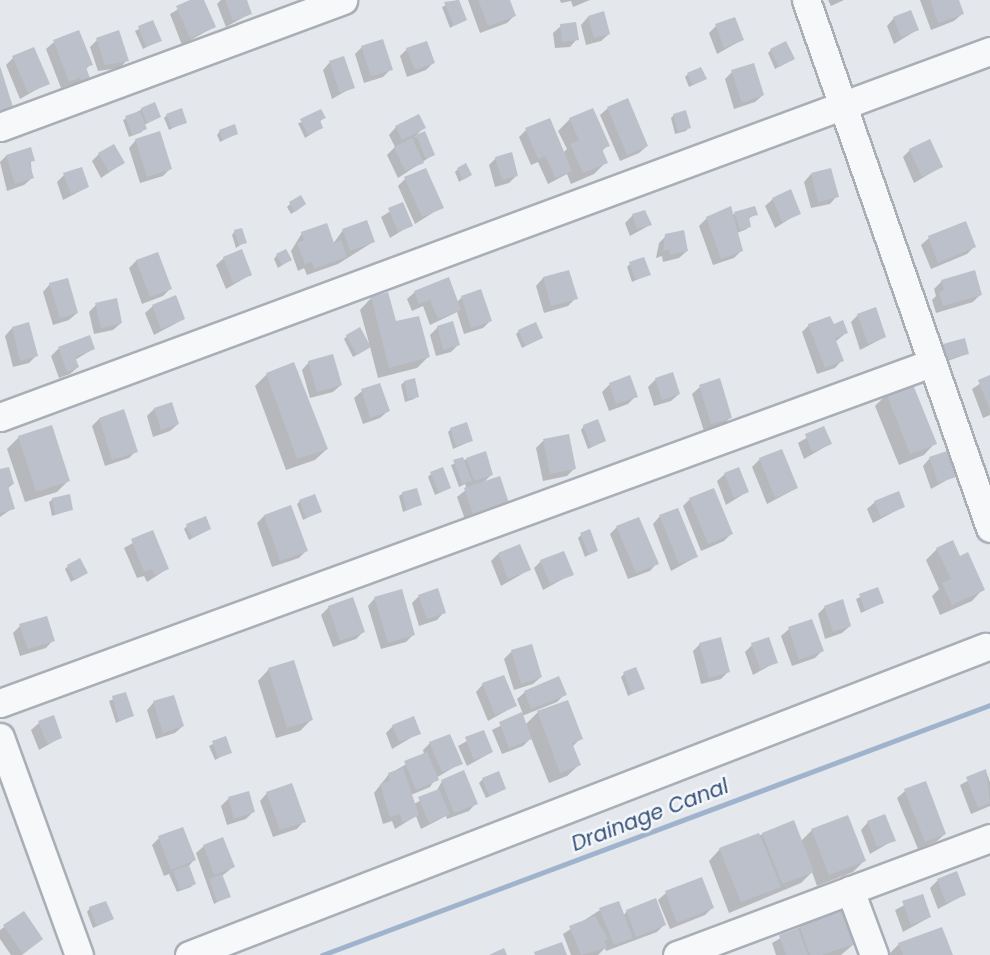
<!DOCTYPE html>
<html>
<head>
<meta charset="utf-8">
<style>
  body { margin:0 }
  #map { position:relative; width:990px; height:955px; overflow:hidden; background:#e4e7ec; font-family:Poppins,sans-serif }
  div>[style] { position:absolute }
  .shadow>* { inset:0; background:#0003 }
  .stream>* { height:5px; margin:-2.5px; padding:0 2.5px; transform-origin:2.5px; border-radius:2.5px; background:#9fb4cc }
  .building>* { inset:0; background:#bbc0ca }
  .roads { filter:drop-shadow(2px 0 #a9aeb7) drop-shadow(-2px 0 #a9aeb7) drop-shadow(0 2px #a9aeb7) drop-shadow(0 -2px #a9aeb7) }
  .minor>* { height:27px; margin:-13.5px; padding:0 13.5px; transform-origin:13.5px; border-radius:13.5px; background:#f7f8fa }
  span { translate:-50% -50%; white-space:nowrap; text-align:center; line-height:1.15; -webkit-text-stroke:5px #f4f6f9; paint-order:stroke }
  .water-label { font-size:21px; color:#34527a; font-style:italic }
</style>
</head>
<body>
<div id="map">
  <div class="shadow">
    <div style="clip-path:polygon(194px 0,203px 0,214px 27px,182px 45px,170px 14px)"></div>
    <div style="clip-path:polygon(221px 0,246px 0,251px 13px,226px 27px,217px 4px)"></div>
    <div style="clip-path:polygon(457px 0,465px 19px,450px 28px,442px 7px)"></div>
    <div style="clip-path:polygon(468px 0,508px 0,514px 16px,507px 23px,480px 33px)"></div>
    <div style="clip-path:polygon(560px 0,590px 0,573px 7px,571px 1px,561px 3px)"></div>
    <div style="clip-path:polygon(828px 0,844px 0,831px 6px)"></div>
    <div style="clip-path:polygon(920px 0,957px 0,962px 14px,954px 21px,931px 30px)"></div>
    <div style="clip-path:polygon(588px 17px,609px 34px,601px 41px,586px 45px,581px 25px)"></div>
    <div style="clip-path:polygon(894px 18px,917px 30px,894px 44px,887px 26px)"></div>
    <div style="clip-path:polygon(152px 22px,160px 40px,143px 49px,135px 31px)"></div>
    <div style="clip-path:polygon(561px 26px,577px 39px,570px 47px,555px 48px,553px 33px)"></div>
    <div style="clip-path:polygon(716px 26px,742px 40px,717px 54px,709px 33px)"></div>
    <div style="clip-path:polygon(97px 40px,127px 60px,120px 68px,98px 71px,90px 47px)"></div>
    <div style="clip-path:polygon(54px 42px,91px 64px,85px 70px,90px 83px,76px 93px,72px 84px,61px 88px,46px 49px)"></div>
    <div style="clip-path:polygon(362px 47px,391px 69px,383px 77px,364px 83px,355px 54px)"></div>
    <div style="clip-path:polygon(407px 49px,433px 63px,426px 70px,407px 77px,400px 56px)"></div>
    <div style="clip-path:polygon(771px 50px,793px 59px,775px 69px,768px 53px)"></div>
    <div style="clip-path:polygon(13px 58px,48px 83px,20px 99px,6px 65px)"></div>
    <div style="clip-path:polygon(330px 62px,353px 87px,332px 99px,323px 70px)"></div>
    <div style="clip-path:polygon(732px 72px,763px 95px,755px 102px,734px 109px,725px 79px)"></div>
    <div style="clip-path:polygon(688px 74px,705px 79px,689px 87px,685px 77px)"></div>
    <div style="clip-path:polygon(608px 108px,647px 146px,639px 153px,620px 161px,600px 115px)"></div>
    <div style="clip-path:polygon(142px 109px,160px 117px,144px 125px,142px 132px,129px 137px,123px 120px)"></div>
    <div style="clip-path:polygon(167px 115px,185px 122px,169px 130px,164px 118px)"></div>
    <div style="clip-path:polygon(674px 115px,689px 127px,686px 131px,675px 134px,671px 118px)"></div>
    <div style="clip-path:polygon(324px 118px,319px 122px,321px 128px,305px 138px,298px 123px)"></div>
    <div style="clip-path:polygon(570px 119px,608px 145px,601px 152px,606px 162px,594px 174px,571px 184px,567px 174px,548px 184px,538px 162px,531px 165px,519px 137px,526px 130px,563px 153px,567px 149px,558px 131px)"></div>
    <div style="clip-path:polygon(396px 127px,424px 127px,415px 137px,424px 133px,433px 155px,398px 178px,387px 155px,395px 147px,389px 135px)"></div>
    <div style="clip-path:polygon(220px 131px,237px 133px,220px 142px,217px 135px)"></div>
    <div style="clip-path:polygon(136px 140px,171px 168px,163px 176px,140px 183px,129px 148px)"></div>
    <div style="clip-path:polygon(30px 149px,32px 178px,24px 185px,7px 191px,0 162px,6px 156px)"></div>
    <div style="clip-path:polygon(910px 150px,941px 167px,914px 183px,903px 157px)"></div>
    <div style="clip-path:polygon(99px 154px,123px 163px,101px 178px,92px 161px)"></div>
    <div style="clip-path:polygon(496px 158px,517px 175px,509px 183px,495px 187px,489px 165px)"></div>
    <div style="clip-path:polygon(458px 169px,470px 175px,459px 182px,455px 172px)"></div>
    <div style="clip-path:polygon(811px 174px,837px 196px,830px 204px,811px 208px,804px 182px)"></div>
    <div style="clip-path:polygon(64px 175px,88px 187px,63px 200px,57px 182px)"></div>
    <div style="clip-path:polygon(405px 179px,442px 207px,415px 224px,398px 186px)"></div>
    <div style="clip-path:polygon(773px 199px,799px 213px,775px 228px,765px 206px)"></div>
    <div style="clip-path:polygon(290px 204px,301px 207px,291px 214px,287px 207px)"></div>
    <div style="clip-path:polygon(402px 204px,411px 225px,390px 238px,381px 217px)"></div>
    <div style="clip-path:polygon(735px 214px,756px 214px,748px 219px,747px 229px,737px 233px,742px 250px,734px 258px,713px 265px,699px 226px,707px 218px)"></div>
    <div style="clip-path:polygon(633px 215px,650px 225px,630px 236px,625px 223px)"></div>
    <div style="clip-path:polygon(965px 223px,974px 247px,967px 254px,931px 269px,921px 245px,929px 238px)"></div>
    <div style="clip-path:polygon(343px 230px,373px 242px,338px 264px,307px 275px,304px 268px,298px 271px,291px 251px,302px 233px,333px 244px)"></div>
    <div style="clip-path:polygon(235px 231px,245px 242px,236px 248px,232px 235px)"></div>
    <div style="clip-path:polygon(666px 236px,687px 251px,679px 258px,663px 262px,662px 256px,656px 258px,659px 243px)"></div>
    <div style="clip-path:polygon(157px 254px,170px 289px,163px 296px,142px 304px,129px 268px,136px 261px)"></div>
    <div style="clip-path:polygon(277px 255px,290px 260px,278px 268px,274px 259px)"></div>
    <div style="clip-path:polygon(224px 258px,250px 275px,226px 289px,216px 265px)"></div>
    <div style="clip-path:polygon(630px 264px,649px 274px,632px 282px,627px 267px)"></div>
    <div style="clip-path:polygon(568px 271px,576px 298px,568px 306px,544px 313px,536px 286px,543px 278px)"></div>
    <div style="clip-path:polygon(942px 281px,981px 294px,973px 302px,936px 313px,932px 300px,936px 296px,934px 289px)"></div>
    <div style="clip-path:polygon(50px 284px,77px 313px,69px 320px,53px 325px,43px 292px)"></div>
    <div style="clip-path:polygon(415px 292px,457px 302px,462px 297px,490px 321px,483px 328px,464px 334px,457px 312px,430px 325px,423px 306px,412px 311px,407px 299px)"></div>
    <div style="clip-path:polygon(387px 294px,395px 323px,428px 357px,417px 368px,378px 378px,370px 347px,353px 357px,344px 339px,347px 336px,369px 343px,360px 310px,371px 298px)"></div>
    <div style="clip-path:polygon(96px 305px,121px 323px,113px 330px,94px 334px,89px 312px)"></div>
    <div style="clip-path:polygon(153px 306px,184px 319px,154px 335px,145px 313px)"></div>
    <div style="clip-path:polygon(858px 315px,885px 337px,860px 350px,851px 322px)"></div>
    <div style="clip-path:polygon(809px 325px,833px 326px,846px 333px,835px 342px,842px 360px,835px 368px,817px 374px,802px 332px)"></div>
    <div style="clip-path:polygon(438px 327px,458px 345px,451px 352px,436px 356px,430px 335px)"></div>
    <div style="clip-path:polygon(12px 328px,36px 356px,29px 363px,13px 367px,5px 336px)"></div>
    <div style="clip-path:polygon(519px 331px,541px 338px,522px 348px,516px 334px)"></div>
    <div style="clip-path:polygon(89px 337px,93px 349px,75px 360px,78px 367px,70px 374px,59px 378px,51px 356px,58px 349px)"></div>
    <div style="clip-path:polygon(944px 345px,967px 354px,945px 362px,941px 348px)"></div>
    <div style="clip-path:polygon(309px 362px,341px 385px,333px 392px,310px 398px,302px 370px)"></div>
    <div style="clip-path:polygon(294px 364px,327px 449px,315px 460px,286px 470px,255px 386px,266px 375px)"></div>
    <div style="clip-path:polygon(672px 374px,679px 394px,671px 401px,654px 406px,648px 387px,655px 380px)"></div>
    <div style="clip-path:polygon(990px 377px,990px 415px,983px 418px,972px 389px)"></div>
    <div style="clip-path:polygon(404px 382px,418px 396px,414px 399px,405px 402px,401px 385px)"></div>
    <div style="clip-path:polygon(610px 384px,636px 396px,628px 404px,609px 411px,602px 392px)"></div>
    <div style="clip-path:polygon(700px 387px,731px 417px,723px 425px,704px 431px,692px 394px)"></div>
    <div style="clip-path:polygon(362px 391px,388px 411px,380px 418px,363px 424px,354px 398px)"></div>
    <div style="clip-path:polygon(887px 394px,935px 443px,924px 455px,899px 465px,875px 406px)"></div>
    <div style="clip-path:polygon(154px 409px,178px 424px,170px 431px,153px 437px,147px 416px)"></div>
    <div style="clip-path:polygon(99px 419px,136px 451px,129px 458px,105px 466px,92px 426px)"></div>
    <div style="clip-path:polygon(584px 426px,605px 441px,588px 449px,581px 430px)"></div>
    <div style="clip-path:polygon(823px 428px,830px 444px,804px 459px,798px 443px)"></div>
    <div style="clip-path:polygon(451px 429px,471px 441px,453px 449px,448px 432px)"></div>
    <div style="clip-path:polygon(19px 437px,68px 481px,57px 492px,25px 502px,7px 449px)"></div>
    <div style="clip-path:polygon(543px 441px,575px 468px,567px 476px,543px 481px,536px 448px)"></div>
    <div style="clip-path:polygon(930px 458px,954px 476px,931px 489px,923px 466px)"></div>
    <div style="clip-path:polygon(467px 459px,492px 474px,483px 483px,509px 505px,467px 525px,457px 497px,467px 489px,465px 484px,459px 487px,451px 465px)"></div>
    <div style="clip-path:polygon(760px 459px,797px 488px,767px 504px,752px 467px)"></div>
    <div style="clip-path:polygon(0 471px,13px 484px,7px 489px,13px 508px,0 517px)"></div>
    <div style="clip-path:polygon(431px 474px,450px 488px,435px 495px,428px 477px)"></div>
    <div style="clip-path:polygon(725px 474px,747px 492px,726px 505px,717px 481px)"></div>
    <div style="clip-path:polygon(403px 493px,420px 505px,403px 512px,399px 496px)"></div>
    <div style="clip-path:polygon(53px 499px,71px 510px,52px 516px,49px 502px)"></div>
    <div style="clip-path:polygon(690px 499px,731px 534px,724px 541px,701px 551px,683px 506px)"></div>
    <div style="clip-path:polygon(300px 501px,321px 511px,303px 520px,297px 504px)"></div>
    <div style="clip-path:polygon(875px 502px,903px 507px,873px 523px,867px 509px)"></div>
    <div style="clip-path:polygon(264px 516px,306px 551px,299px 558px,272px 567px,257px 523px)"></div>
    <div style="clip-path:polygon(660px 516px,696px 557px,671px 571px,653px 524px)"></div>
    <div style="clip-path:polygon(187px 526px,210px 529px,189px 540px,184px 529px)"></div>
    <div style="clip-path:polygon(617px 527px,657px 563px,650px 571px,628px 579px,610px 534px)"></div>
    <div style="clip-path:polygon(152px 532px,167px 569px,147px 582px,144px 576px,137px 578px,124px 548px)"></div>
    <div style="clip-path:polygon(581px 535px,596px 551px,585px 557px,578px 538px)"></div>
    <div style="clip-path:polygon(937px 549px,960px 558px,983px 589px,972px 601px,940px 615px,932px 596px,939px 589px,926px 560px)"></div>
    <div style="clip-path:polygon(498px 554px,529px 570px,501px 586px,491px 561px)"></div>
    <div style="clip-path:polygon(541px 561px,572px 574px,543px 590px,534px 568px)"></div>
    <div style="clip-path:polygon(68px 566px,86px 573px,71px 582px,65px 569px)"></div>
    <div style="clip-path:polygon(877px 589px,882px 603px,861px 613px,856px 599px)"></div>
    <div style="clip-path:polygon(419px 596px,444px 612px,437px 620px,419px 626px,412px 603px)"></div>
    <div style="clip-path:polygon(375px 598px,413px 635px,406px 642px,381px 649px,368px 606px)"></div>
    <div style="clip-path:polygon(329px 607px,364px 631px,356px 639px,333px 647px,321px 615px)"></div>
    <div style="clip-path:polygon(825px 607px,850px 626px,842px 633px,825px 639px,818px 614px)"></div>
    <div style="clip-path:polygon(20px 626px,53px 640px,46px 648px,20px 656px,13px 633px)"></div>
    <div style="clip-path:polygon(789px 629px,822px 651px,815px 658px,792px 666px,781px 636px)"></div>
    <div style="clip-path:polygon(700px 644px,729px 671px,721px 679px,701px 684px,693px 651px)"></div>
    <div style="clip-path:polygon(752px 645px,776px 662px,753px 675px,745px 652px)"></div>
    <div style="clip-path:polygon(531px 646px,541px 677px,533px 684px,514px 690px,504px 659px,511px 652px)"></div>
    <div style="clip-path:polygon(269px 669px,311px 720px,300px 731px,276px 738px,258px 681px)"></div>
    <div style="clip-path:polygon(624px 674px,643px 688px,628px 696px,621px 677px)"></div>
    <div style="clip-path:polygon(483px 684px,515px 706px,488px 721px,476px 692px)"></div>
    <div style="clip-path:polygon(525px 692px,565px 694px,557px 702px,522px 716px,525px 725px,539px 711px,581px 738px,572px 747px,579px 765px,567px 776px,549px 783px,531px 738px,523px 746px,502px 754px,492px 730px,523px 714px,517px 699px)"></div>
    <div style="clip-path:polygon(125px 694px,132px 716px,116px 723px,109px 701px)"></div>
    <div style="clip-path:polygon(154px 702px,183px 726px,175px 733px,156px 739px,147px 710px)"></div>
    <div style="clip-path:polygon(39px 723px,60px 738px,39px 750px,31px 730px)"></div>
    <div style="clip-path:polygon(393px 726px,419px 733px,392px 749px,386px 733px)"></div>
    <div style="clip-path:polygon(483px 732px,492px 752px,467px 766px,458px 746px)"></div>
    <div style="clip-path:polygon(225px 738px,230px 752px,215px 760px,209px 746px)"></div>
    <div style="clip-path:polygon(430px 743px,461px 763px,436px 778px,430px 787px,411px 795px,414px 804px,436px 792px,442px 781px,476px 803px,469px 811px,447px 819px,446px 816px,421px 829px,416px 816px,395px 829px,392px 821px,383px 824px,374px 793px,389px 774px,424px 754px,423px 750px)"></div>
    <div style="clip-path:polygon(986px 771px,990px 782px,990px 806px,971px 814px,960px 785px)"></div>
    <div style="clip-path:polygon(483px 779px,505px 789px,486px 798px,479px 783px)"></div>
    <div style="clip-path:polygon(905px 791px,945px 834px,937px 841px,918px 849px,897px 798px)"></div>
    <div style="clip-path:polygon(248px 793px,254px 811px,246px 819px,227px 825px,221px 806px,228px 799px)"></div>
    <div style="clip-path:polygon(267px 793px,304px 821px,297px 829px,273px 837px,260px 801px)"></div>
    <div style="clip-path:polygon(847px 817px,864px 861px,853px 872px,817px 886px,812px 872px,801px 883px,729px 913px,709px 861px,720px 849px,763px 834px,800px 842px,811px 831px)"></div>
    <div style="clip-path:polygon(868px 822px,894px 840px,870px 854px,861px 830px)"></div>
    <div style="clip-path:polygon(159px 838px,194px 860px,188px 867px,194px 884px,191px 887px,177px 892px,169px 874px,164px 876px,152px 845px)"></div>
    <div style="clip-path:polygon(204px 846px,233px 867px,222px 876px,229px 896px,214px 904px,196px 853px)"></div>
    <div style="clip-path:polygon(938px 880px,964px 895px,938px 909px,930px 888px)"></div>
    <div style="clip-path:polygon(666px 893px,712px 908px,705px 915px,670px 929px,658px 900px)"></div>
    <div style="clip-path:polygon(922px 896px,930px 917px,903px 932px,895px 910px)"></div>
    <div style="clip-path:polygon(90px 908px,112px 919px,93px 928px,87px 912px)"></div>
    <div style="clip-path:polygon(600px 910px,623px 916px,627px 911px,665px 924px,657px 932px,606px 951px,605px 948px,598px 955px,571px 955px,563px 934px)"></div>
    <div style="clip-path:polygon(23px 913px,41px 939px,22px 955px,11px 955px,0 939px,0 930px)"></div>
    <div style="clip-path:polygon(800px 927px,855px 943px,841px 955px,776px 955px,772px 943px)"></div>
    <div style="clip-path:polygon(899px 944px,951px 955px,888px 955px)"></div>
  </div>
  <div class="stream">
    <div style="left:322px;top:955px;width:713px;rotate:-20.52deg"></div>
  </div>
  <div class="building">
    <div style="clip-path:polygon(190px 0,204px 0,216px 27px,190px 38px,176px 6px)"></div>
    <div style="clip-path:polygon(225px 0,247px 0,252px 14px,233px 21px)"></div>
    <div style="clip-path:polygon(459px 0,467px 20px,454px 26px,444px 2px)"></div>
    <div style="clip-path:polygon(478px 0,510px 0,516px 16px,488px 26px)"></div>
    <div style="clip-path:polygon(930px 0,959px 0,964px 14px,938px 23px)"></div>
    <div style="clip-path:polygon(911px 10px,919px 30px,901px 37px,893px 17px)"></div>
    <div style="clip-path:polygon(604px 11px,610px 34px,594px 38px,588px 16px)"></div>
    <div style="clip-path:polygon(735px 17px,744px 40px,724px 48px,715px 24px)"></div>
    <div style="clip-path:polygon(153px 20px,162px 41px,146px 47px,138px 26px)"></div>
    <div style="clip-path:polygon(576px 22px,579px 40px,562px 42px,560px 24px)"></div>
    <div style="clip-path:polygon(79px 30px,93px 65px,86px 67px,92px 84px,83px 87px,80px 77px,69px 82px,53px 40px)"></div>
    <div style="clip-path:polygon(119px 30px,129px 61px,105px 65px,96px 38px)"></div>
    <div style="clip-path:polygon(383px 39px,393px 70px,371px 76px,361px 46px)"></div>
    <div style="clip-path:polygon(427px 41px,435px 63px,415px 70px,406px 48px)"></div>
    <div style="clip-path:polygon(786px 41px,795px 59px,779px 67px,770px 49px)"></div>
    <div style="clip-path:polygon(34px 47px,50px 84px,28px 93px,12px 56px)"></div>
    <div style="clip-path:polygon(344px 56px,355px 88px,340px 93px,329px 61px)"></div>
    <div style="clip-path:polygon(754px 63px,764px 95px,742px 103px,731px 70px)"></div>
    <div style="clip-path:polygon(0 66px,13px 107px,0 111px)"></div>
    <div style="clip-path:polygon(701px 67px,707px 79px,693px 85px,687px 73px)"></div>
    <div style="clip-path:polygon(628px 98px,648px 146px,627px 155px,607px 107px)"></div>
    <div style="clip-path:polygon(155px 102px,161px 117px,147px 123px,141px 108px)"></div>
    <div style="clip-path:polygon(182px 108px,187px 123px,172px 128px,166px 114px)"></div>
    <div style="clip-path:polygon(593px 108px,610px 146px,602px 149px,608px 163px,583px 173px,570px 144px,579px 140px,569px 118px)"></div>
    <div style="clip-path:polygon(321px 109px,326px 118px,320px 120px,323px 128px,308px 135px,300px 119px)"></div>
    <div style="clip-path:polygon(686px 110px,691px 128px,678px 132px,673px 114px)"></div>
    <div style="clip-path:polygon(140px 111px,147px 129px,132px 135px,125px 116px)"></div>
    <div style="clip-path:polygon(419px 114px,426px 128px,402px 140px,395px 126px)"></div>
    <div style="clip-path:polygon(550px 118px,572px 171px,555px 178px,546px 156px,538px 159px,525px 128px)"></div>
    <div style="clip-path:polygon(235px 124px,238px 134px,223px 140px,219px 130px)"></div>
    <div style="clip-path:polygon(160px 131px,172px 169px,147px 177px,135px 139px)"></div>
    <div style="clip-path:polygon(425px 131px,435px 155px,426px 159px,416px 135px)"></div>
    <div style="clip-path:polygon(412px 138px,424px 163px,405px 171px,394px 147px)"></div>
    <div style="clip-path:polygon(930px 139px,943px 167px,922px 177px,909px 149px)"></div>
    <div style="clip-path:polygon(114px 144px,125px 163px,109px 172px,98px 153px)"></div>
    <div style="clip-path:polygon(31px 147px,35px 161px,29px 162px,34px 178px,15px 184px,6px 155px)"></div>
    <div style="clip-path:polygon(512px 152px,518px 176px,502px 180px,495px 157px)"></div>
    <div style="clip-path:polygon(466px 163px,472px 175px,463px 180px,457px 168px)"></div>
    <div style="clip-path:polygon(82px 167px,89px 187px,71px 194px,63px 173px)"></div>
    <div style="clip-path:polygon(426px 168px,444px 208px,422px 217px,404px 177px)"></div>
    <div style="clip-path:polygon(831px 168px,839px 197px,818px 202px,811px 173px)"></div>
    <div style="clip-path:polygon(791px 189px,801px 214px,782px 222px,772px 198px)"></div>
    <div style="clip-path:polygon(301px 195px,306px 204px,295px 212px,289px 202px)"></div>
    <div style="clip-path:polygon(403px 202px,413px 226px,398px 232px,388px 208px)"></div>
    <div style="clip-path:polygon(731px 206px,743px 251px,721px 259px,706px 217px)"></div>
    <div style="clip-path:polygon(755px 206px,758px 215px,749px 217px,751px 227px,740px 230px,734px 212px)"></div>
    <div style="clip-path:polygon(645px 210px,652px 225px,637px 229px,632px 214px)"></div>
    <div style="clip-path:polygon(367px 220px,375px 242px,350px 251px,342px 229px)"></div>
    <div style="clip-path:polygon(966px 221px,976px 247px,938px 263px,928px 236px)"></div>
    <div style="clip-path:polygon(327px 223px,334px 243px,341px 240px,347px 257px,314px 269px,312px 262px,305px 264px,297px 243px,304px 240px,301px 232px)"></div>
    <div style="clip-path:polygon(242px 228px,247px 243px,239px 245px,234px 230px)"></div>
    <div style="clip-path:polygon(684px 230px,688px 251px,670px 255px,669px 250px,663px 251px,665px 234px)"></div>
    <div style="clip-path:polygon(242px 249px,252px 275px,233px 283px,223px 257px)"></div>
    <div style="clip-path:polygon(286px 249px,292px 260px,282px 265px,276px 254px)"></div>
    <div style="clip-path:polygon(158px 252px,172px 289px,150px 297px,136px 260px)"></div>
    <div style="clip-path:polygon(644px 257px,651px 275px,636px 280px,629px 262px)"></div>
    <div style="clip-path:polygon(569px 270px,578px 299px,551px 306px,543px 277px)"></div>
    <div style="clip-path:polygon(975px 270px,982px 295px,943px 306px,939px 292px,944px 290px,941px 280px)"></div>
    <div style="clip-path:polygon(449px 277px,461px 310px,438px 319px,430px 300px,419px 304px,414px 291px)"></div>
    <div style="clip-path:polygon(68px 278px,78px 313px,60px 318px,49px 283px)"></div>
    <div style="clip-path:polygon(481px 289px,492px 321px,471px 328px,461px 296px)"></div>
    <div style="clip-path:polygon(388px 292px,396px 321px,419px 316px,430px 357px,389px 368px,371px 297px)"></div>
    <div style="clip-path:polygon(176px 295px,185px 319px,161px 329px,152px 305px)"></div>
    <div style="clip-path:polygon(117px 298px,122px 323px,101px 328px,95px 303px)"></div>
    <div style="clip-path:polygon(876px 307px,886px 337px,868px 344px,857px 314px)"></div>
    <div style="clip-path:polygon(830px 316px,834px 324px,843px 320px,848px 333px,835px 338px,844px 361px,825px 368px,808px 324px)"></div>
    <div style="clip-path:polygon(453px 321px,460px 345px,443px 350px,437px 326px)"></div>
    <div style="clip-path:polygon(29px 322px,38px 356px,20px 361px,12px 327px)"></div>
    <div style="clip-path:polygon(536px 322px,543px 338px,525px 346px,518px 330px)"></div>
    <div style="clip-path:polygon(360px 327px,371px 347px,357px 355px,346px 335px)"></div>
    <div style="clip-path:polygon(90px 335px,95px 349px,75px 357px,79px 367px,67px 372px,58px 347px)"></div>
    <div style="clip-path:polygon(965px 338px,969px 354px,948px 359px,943px 344px)"></div>
    <div style="clip-path:polygon(333px 354px,342px 385px,317px 392px,308px 361px)"></div>
    <div style="clip-path:polygon(294px 362px,328px 449px,297px 459px,266px 373px)"></div>
    <div style="clip-path:polygon(673px 372px,680px 394px,662px 400px,655px 378px)"></div>
    <div style="clip-path:polygon(630px 375px,638px 397px,616px 404px,609px 383px)"></div>
    <div style="clip-path:polygon(990px 375px,990px 410px,978px 380px)"></div>
    <div style="clip-path:polygon(415px 378px,419px 397px,408px 399px,404px 381px)"></div>
    <div style="clip-path:polygon(720px 378px,732px 418px,711px 424px,699px 385px)"></div>
    <div style="clip-path:polygon(912px 382px,937px 444px,910px 454px,886px 393px)"></div>
    <div style="clip-path:polygon(380px 383px,390px 411px,370px 418px,361px 389px)"></div>
    <div style="clip-path:polygon(172px 402px,179px 424px,161px 430px,154px 408px)"></div>
    <div style="clip-path:polygon(124px 409px,138px 452px,112px 460px,99px 418px)"></div>
    <div style="clip-path:polygon(598px 419px,606px 441px,591px 447px,583px 425px)"></div>
    <div style="clip-path:polygon(467px 422px,473px 441px,456px 446px,450px 428px)"></div>
    <div style="clip-path:polygon(52px 425px,70px 481px,36px 492px,18px 436px)"></div>
    <div style="clip-path:polygon(824px 426px,832px 444px,812px 452px,805px 434px)"></div>
    <div style="clip-path:polygon(569px 434px,576px 469px,550px 474px,543px 439px)"></div>
    <div style="clip-path:polygon(782px 449px,798px 488px,775px 498px,759px 458px)"></div>
    <div style="clip-path:polygon(486px 451px,493px 475px,474px 481px,466px 458px)"></div>
    <div style="clip-path:polygon(947px 451px,956px 477px,938px 483px,929px 457px)"></div>
    <div style="clip-path:polygon(463px 457px,472px 481px,462px 484px,453px 460px)"></div>
    <div style="clip-path:polygon(9px 467px,14px 484px,8px 486px,15px 509px,0 513px,0 469px)"></div>
    <div style="clip-path:polygon(443px 467px,451px 488px,439px 493px,430px 472px)"></div>
    <div style="clip-path:polygon(739px 467px,749px 492px,734px 498px,724px 473px)"></div>
    <div style="clip-path:polygon(500px 476px,510px 506px,474px 518px,464px 488px)"></div>
    <div style="clip-path:polygon(417px 488px,422px 505px,406px 510px,402px 492px)"></div>
    <div style="clip-path:polygon(714px 488px,733px 534px,708px 544px,689px 498px)"></div>
    <div style="clip-path:polygon(899px 491px,905px 507px,881px 517px,874px 501px)"></div>
    <div style="clip-path:polygon(70px 494px,73px 510px,55px 514px,52px 498px)"></div>
    <div style="clip-path:polygon(315px 494px,322px 512px,306px 518px,299px 500px)"></div>
    <div style="clip-path:polygon(291px 505px,308px 551px,280px 561px,264px 515px)"></div>
    <div style="clip-path:polygon(678px 508px,698px 557px,679px 564px,659px 515px)"></div>
    <div style="clip-path:polygon(206px 516px,211px 529px,192px 538px,186px 524px)"></div>
    <div style="clip-path:polygon(639px 517px,659px 564px,636px 573px,616px 526px)"></div>
    <div style="clip-path:polygon(590px 529px,598px 551px,589px 555px,580px 533px)"></div>
    <div style="clip-path:polygon(153px 530px,169px 569px,154px 575px,152px 569px,144px 572px,131px 539px)"></div>
    <div style="clip-path:polygon(953px 540px,960px 556px,968px 552px,985px 590px,952px 605px,942px 583px,951px 579px,936px 548px)"></div>
    <div style="clip-path:polygon(520px 544px,531px 570px,508px 579px,498px 553px)"></div>
    <div style="clip-path:polygon(564px 551px,574px 575px,550px 584px,540px 560px)"></div>
    <div style="clip-path:polygon(80px 558px,88px 573px,75px 580px,67px 565px)"></div>
    <div style="clip-path:polygon(878px 587px,884px 603px,865px 610px,859px 594px)"></div>
    <div style="clip-path:polygon(438px 588px,446px 613px,427px 619px,418px 595px)"></div>
    <div style="clip-path:polygon(402px 589px,415px 635px,388px 643px,374px 597px)"></div>
    <div style="clip-path:polygon(353px 597px,365px 632px,340px 641px,328px 606px)"></div>
    <div style="clip-path:polygon(843px 599px,851px 626px,833px 632px,824px 606px)"></div>
    <div style="clip-path:polygon(47px 616px,55px 641px,28px 649px,19px 624px)"></div>
    <div style="clip-path:polygon(812px 619px,824px 651px,799px 660px,788px 627px)"></div>
    <div style="clip-path:polygon(721px 637px,730px 672px,709px 678px,699px 643px)"></div>
    <div style="clip-path:polygon(769px 637px,778px 663px,760px 669px,751px 643px)"></div>
    <div style="clip-path:polygon(532px 644px,542px 677px,521px 684px,511px 650px)"></div>
    <div style="clip-path:polygon(294px 660px,313px 720px,287px 728px,268px 668px)"></div>
    <div style="clip-path:polygon(636px 667px,645px 689px,632px 694px,623px 672px)"></div>
    <div style="clip-path:polygon(504px 675px,517px 706px,495px 715px,482px 683px)"></div>
    <div style="clip-path:polygon(559px 676px,567px 695px,531px 709px,524px 691px)"></div>
    <div style="clip-path:polygon(126px 692px,134px 716px,119px 721px,112px 696px)"></div>
    <div style="clip-path:polygon(174px 695px,184px 726px,163px 733px,153px 701px)"></div>
    <div style="clip-path:polygon(568px 700px,583px 739px,572px 743px,581px 765px,560px 773px,537px 711px)"></div>
    <div style="clip-path:polygon(522px 712px,532px 739px,509px 748px,499px 722px)"></div>
    <div style="clip-path:polygon(54px 715px,62px 738px,47px 744px,38px 721px)"></div>
    <div style="clip-path:polygon(414px 716px,421px 734px,399px 742px,392px 725px)"></div>
    <div style="clip-path:polygon(484px 730px,493px 752px,474px 760px,465px 737px)"></div>
    <div style="clip-path:polygon(450px 734px,463px 764px,442px 772px,429px 742px)"></div>
    <div style="clip-path:polygon(226px 736px,232px 753px,218px 758px,212px 741px)"></div>
    <div style="clip-path:polygon(427px 752px,439px 780px,416px 790px,404px 761px)"></div>
    <div style="clip-path:polygon(403px 768px,419px 815px,403px 823px,400px 814px,390px 817px,380px 784px,390px 781px,388px 773px)"></div>
    <div style="clip-path:polygon(986px 769px,990px 803px,978px 808px,966px 777px)"></div>
    <div style="clip-path:polygon(464px 770px,478px 804px,454px 813px,441px 780px)"></div>
    <div style="clip-path:polygon(499px 771px,506px 789px,489px 796px,482px 778px)"></div>
    <div style="clip-path:polygon(926px 781px,946px 834px,925px 842px,904px 789px)"></div>
    <div style="clip-path:polygon(292px 783px,306px 822px,280px 830px,266px 792px)"></div>
    <div style="clip-path:polygon(439px 789px,450px 814px,429px 823px,418px 797px)"></div>
    <div style="clip-path:polygon(249px 791px,255px 812px,234px 819px,228px 797px)"></div>
    <div style="clip-path:polygon(885px 814px,896px 841px,877px 847px,867px 821px)"></div>
    <div style="clip-path:polygon(848px 815px,866px 861px,829px 875px,811px 829px)"></div>
    <div style="clip-path:polygon(794px 820px,814px 872px,782px 884px,762px 833px)"></div>
    <div style="clip-path:polygon(183px 827px,196px 860px,171px 870px,158px 836px)"></div>
    <div style="clip-path:polygon(759px 833px,781px 887px,741px 902px,719px 848px)"></div>
    <div style="clip-path:polygon(223px 837px,235px 867px,214px 875px,203px 845px)"></div>
    <div style="clip-path:polygon(189px 865px,196px 884px,180px 890px,173px 871px)"></div>
    <div style="clip-path:polygon(957px 871px,966px 895px,946px 903px,937px 879px)"></div>
    <div style="clip-path:polygon(222px 874px,231px 897px,217px 902px,209px 879px)"></div>
    <div style="clip-path:polygon(702px 877px,714px 908px,677px 923px,665px 891px)"></div>
    <div style="clip-path:polygon(923px 894px,931px 917px,911px 925px,902px 901px)"></div>
    <div style="clip-path:polygon(656px 898px,666px 925px,636px 937px,626px 910px)"></div>
    <div style="clip-path:polygon(106px 901px,114px 919px,97px 926px,89px 907px)"></div>
    <div style="clip-path:polygon(619px 901px,633px 938px,614px 945px,599px 908px)"></div>
    <div style="clip-path:polygon(845px 910px,857px 943px,822px 955px,810px 955px,799px 925px)"></div>
    <div style="clip-path:polygon(24px 911px,43px 939px,23px 954px,3px 925px)"></div>
    <div style="clip-path:polygon(595px 916px,608px 939px,604px 940px,607px 948px,581px 955px,569px 926px)"></div>
    <div style="clip-path:polygon(942px 927px,953px 955px,903px 955px,898px 943px)"></div>
    <div style="clip-path:polygon(798px 928px,808px 955px,786px 955px,779px 935px)"></div>
    <div style="clip-path:polygon(562px 942px,567px 955px,535px 955px,534px 952px)"></div>
    <div style="clip-path:polygon(504px 948px,507px 955px,489px 955px)"></div>
  </div>
  <div class="roads">
    <div class="minor">
      <div style="left:806px;top:0;width:559px;rotate:70.79deg"></div>
      <div style="left:0;top:127px;width:366px;rotate:-20.3deg"></div>
      <div style="left:0;top:417px;width:1055px;rotate:-20.29deg"></div>
      <div style="left:0;top:703px;width:991px;rotate:-20.06deg"></div>
      <div style="left:0;top:737px;width:232px;rotate:70.1deg"></div>
      <div style="left:850px;top:890px;width:69px;rotate:69.7deg"></div>
      <div style="left:189px;top:955px;width:854px;rotate:-21.15deg"></div>
      <div style="left:677px;top:955px;width:334px;rotate:-20.5deg"></div>
    </div>
  </div>
  <div class="water-label">
    <span style="left:650px;top:815px;rotate:-21deg">Drainage Canal</span>
  </div>
</div>
</body>
</html>
